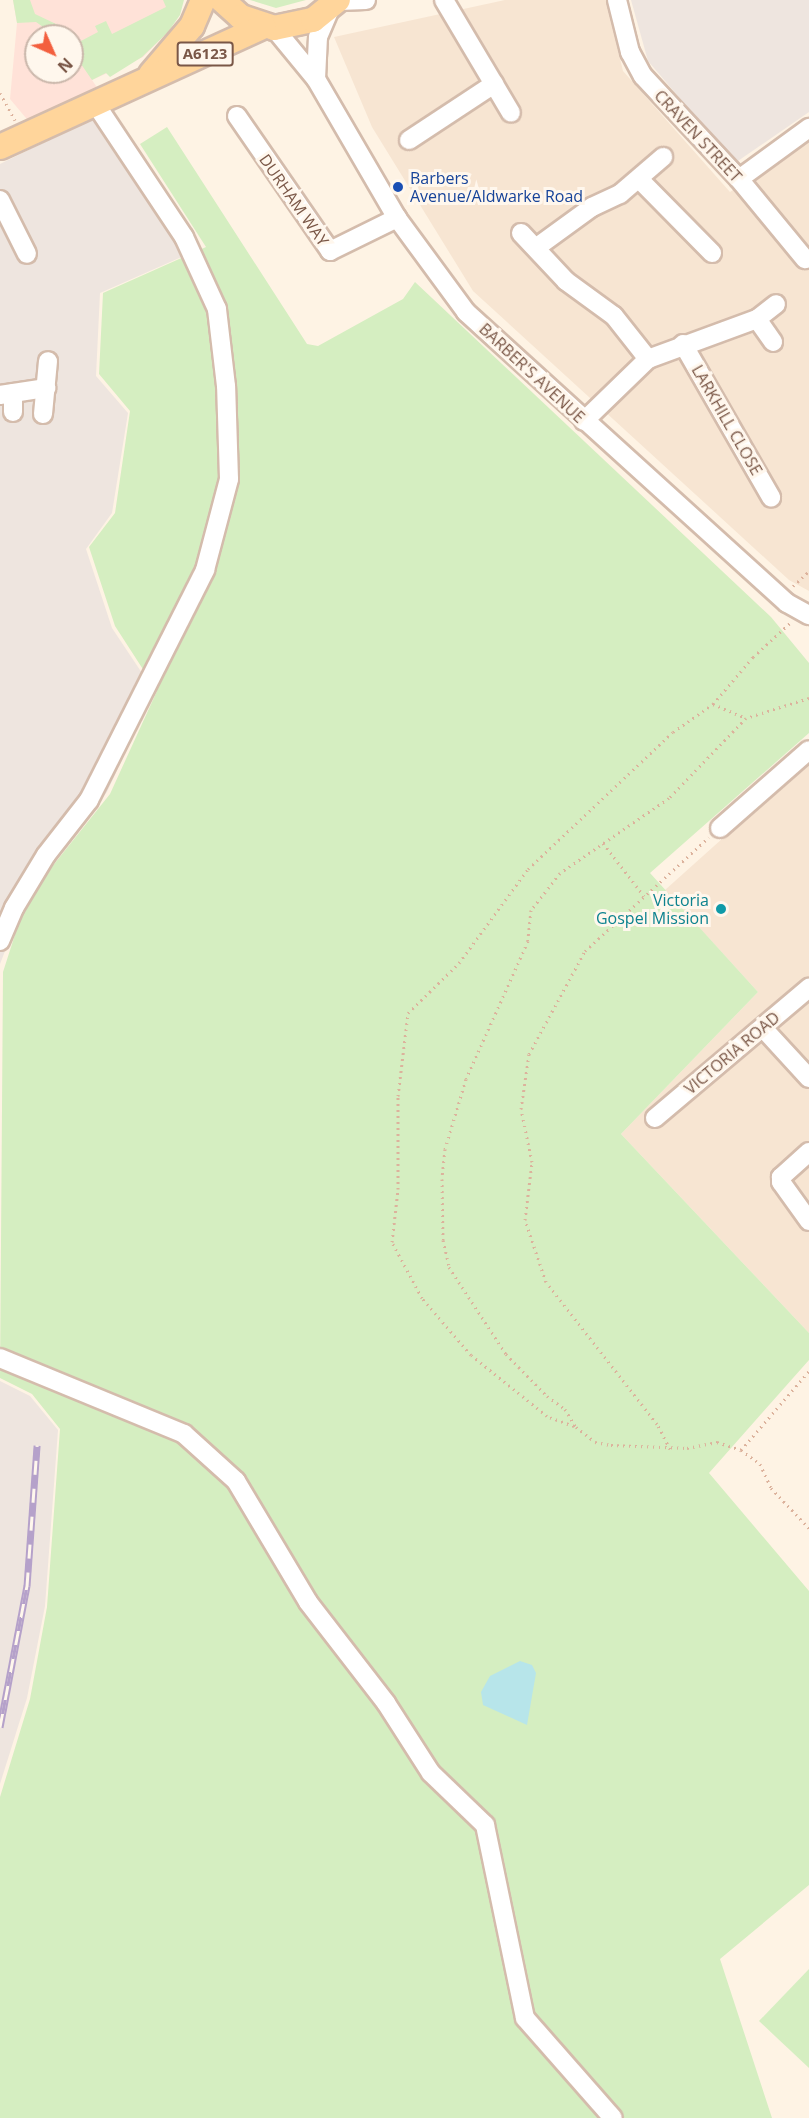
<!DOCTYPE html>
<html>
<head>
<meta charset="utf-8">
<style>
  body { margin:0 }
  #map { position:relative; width:809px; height:2118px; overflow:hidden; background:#fef3e4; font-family:"Open Sans",sans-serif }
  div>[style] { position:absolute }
  .residential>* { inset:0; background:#f7e5d2 }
  .commercial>* { inset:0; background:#ffe2d8 }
  .industrial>* { inset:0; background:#eee5df }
  .green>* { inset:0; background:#d5eec1 }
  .water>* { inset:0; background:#b7e5ea }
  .path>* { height:3px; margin-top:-1.5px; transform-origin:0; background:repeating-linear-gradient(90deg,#dcb29c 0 1.5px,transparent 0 6px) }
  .roads { filter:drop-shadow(2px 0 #d4bcac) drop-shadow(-2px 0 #d4bcac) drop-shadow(0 2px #d4bcac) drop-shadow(0 -2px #d4bcac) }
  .minor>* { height:18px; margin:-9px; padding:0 9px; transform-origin:9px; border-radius:9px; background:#fff }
  .major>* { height:24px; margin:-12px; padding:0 12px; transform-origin:12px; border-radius:12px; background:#ffd59b }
  .rail>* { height:7px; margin-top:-3.5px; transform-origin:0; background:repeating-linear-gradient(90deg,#fff7ed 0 14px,#b5a1ca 0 28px); box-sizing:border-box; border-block:2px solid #b5a1ca }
  .dots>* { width:16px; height:16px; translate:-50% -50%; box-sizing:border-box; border:3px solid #fff7ed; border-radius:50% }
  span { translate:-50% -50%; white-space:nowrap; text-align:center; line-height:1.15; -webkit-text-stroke:6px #fff7ed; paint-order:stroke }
  .shield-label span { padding:2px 4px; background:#fff7ed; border:2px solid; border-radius:4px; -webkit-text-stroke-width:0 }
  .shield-label { font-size:15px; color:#7a5747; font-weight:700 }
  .street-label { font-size:16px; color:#7a5747 }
  .transit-label { font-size:16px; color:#164399 }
  .left { translate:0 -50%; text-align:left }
  .culture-label { font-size:16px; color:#0d838f }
  .right { translate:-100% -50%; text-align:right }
  .north { position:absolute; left:24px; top:24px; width:60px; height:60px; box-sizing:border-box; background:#fff7ed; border:2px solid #cab7ab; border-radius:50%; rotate:135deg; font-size:16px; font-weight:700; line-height:24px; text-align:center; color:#7a5747 }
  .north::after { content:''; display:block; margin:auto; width:21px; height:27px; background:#f35f3e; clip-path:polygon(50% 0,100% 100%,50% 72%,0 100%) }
</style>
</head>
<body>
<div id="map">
  <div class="residential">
    <div style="clip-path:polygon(505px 0,606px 0,623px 71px,730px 192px,809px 139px,809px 591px,789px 580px,473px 291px,372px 127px,334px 37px)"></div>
    <div style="clip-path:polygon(809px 761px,809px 1333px,621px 1134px,758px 992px,665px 890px)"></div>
  </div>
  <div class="commercial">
    <div style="clip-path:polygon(evenodd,13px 0,180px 0,163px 37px,143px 57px,92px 80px,105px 99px,36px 130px,10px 99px,17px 23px,13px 0,36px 36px,72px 36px,72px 72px,36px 72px,36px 36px)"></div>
  </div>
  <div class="industrial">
    <div style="clip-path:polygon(631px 0,809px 0,809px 112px,735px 163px,648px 61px)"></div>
    <div style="clip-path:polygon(92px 119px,186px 255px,100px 293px,96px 376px,128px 413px,112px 513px,86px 549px,112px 628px,154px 691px,107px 792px,49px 867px,19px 915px,0 964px,0 164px)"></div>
    <div style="clip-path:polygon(0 1381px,30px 1396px,58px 1430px,45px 1606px,27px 1698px,0 1784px)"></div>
  </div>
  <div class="green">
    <div style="clip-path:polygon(13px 0,30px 0,35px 14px,75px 33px,79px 42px,98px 32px,95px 26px,106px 21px,112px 34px,166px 7px,163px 0,184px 0,180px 15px,168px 32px,142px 57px,110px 77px,106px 73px,92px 80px,72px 51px,72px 36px,56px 36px,36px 22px,17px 23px)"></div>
    <div style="clip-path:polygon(250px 0,306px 0,276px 8px)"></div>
    <div style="clip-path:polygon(167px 127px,307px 344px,318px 346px,403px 299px,415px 282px,771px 617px,809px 663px,809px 733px,650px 873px,758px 992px,621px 1134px,809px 1333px,809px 1360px,709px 1473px,809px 1591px,809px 1885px,720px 1959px,772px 2118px,0 2118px,0 1797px,30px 1699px,47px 1607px,60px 1429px,32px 1394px,0 1378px,3px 972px,21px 916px,51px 868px,110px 794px,157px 691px,115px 626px,89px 547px,115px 513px,130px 411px,99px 374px,103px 293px,206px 247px,140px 144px)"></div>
    <div style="clip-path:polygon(809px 1969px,809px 2068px,759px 2021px)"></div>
  </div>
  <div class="water">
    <div style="clip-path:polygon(520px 1661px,532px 1665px,536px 1673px,527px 1725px,483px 1705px,481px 1692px,490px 1676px)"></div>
  </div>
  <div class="path">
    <div style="left:0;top:93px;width:31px;rotate:61deg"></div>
    <div style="left:793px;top:586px;width:22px;rotate:-43deg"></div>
    <div style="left:809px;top:698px;width:66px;rotate:162.4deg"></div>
    <div style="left:746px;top:718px;width:111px;rotate:133.9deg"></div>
    <div style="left:669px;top:798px;width:132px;rotate:145.5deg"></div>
    <div style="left:560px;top:873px;width:47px;rotate:128.1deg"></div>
    <div style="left:531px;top:910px;width:31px;rotate:96deg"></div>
    <div style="left:528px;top:941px;width:151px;rotate:114.2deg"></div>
    <div style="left:466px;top:1079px;width:73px;rotate:106.7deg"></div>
    <div style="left:445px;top:1149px;width:30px;rotate:96deg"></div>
    <div style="left:442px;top:1179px;width:61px;rotate:89.1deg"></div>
    <div style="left:443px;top:1240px;width:28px;rotate:77deg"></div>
    <div style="left:449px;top:1267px;width:104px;rotate:56.8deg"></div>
    <div style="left:506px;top:1354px;width:59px;rotate:45.7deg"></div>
    <div style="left:547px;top:1396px;width:22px;rotate:36deg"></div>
    <div style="left:565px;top:1409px;width:21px;rotate:59deg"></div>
    <div style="left:576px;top:1427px;width:24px;rotate:38deg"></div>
    <div style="left:595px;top:1442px;width:16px;rotate:11deg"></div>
    <div style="left:611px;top:1445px;width:76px;rotate:2.3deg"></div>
    <div style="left:687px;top:1448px;width:31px;rotate:-11deg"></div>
    <div style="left:717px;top:1442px;width:25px;rotate:18deg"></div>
    <div style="left:741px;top:1450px;width:24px;rotate:36deg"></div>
    <div style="left:760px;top:1464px;width:26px;rotate:65deg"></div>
    <div style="left:771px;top:1488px;width:55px;rotate:46.5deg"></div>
    <div style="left:713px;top:704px;width:36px;rotate:23deg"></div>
    <div style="left:603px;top:843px;width:67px;rotate:52.3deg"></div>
    <div style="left:574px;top:1426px;width:29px;rotate:-160deg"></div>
    <div style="left:547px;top:1416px;width:97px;rotate:-141.2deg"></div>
    <div style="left:471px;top:1355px;width:75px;rotate:-130.7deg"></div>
    <div style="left:422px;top:1298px;width:64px;rotate:-118.2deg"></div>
    <div style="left:392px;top:1242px;width:53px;rotate:-83.5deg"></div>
    <div style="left:398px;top:1189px;width:93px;rotate:-90deg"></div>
    <div style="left:398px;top:1096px;width:84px;rotate:-83.1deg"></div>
    <div style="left:408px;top:1013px;width:71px;rotate:-44.4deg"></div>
    <div style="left:459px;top:963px;width:117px;rotate:-53.7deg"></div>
    <div style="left:528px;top:869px;width:199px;rotate:-43.4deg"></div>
    <div style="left:673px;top:732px;width:49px;rotate:-35deg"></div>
    <div style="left:713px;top:704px;width:62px;rotate:-49.6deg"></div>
    <div style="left:753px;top:657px;width:50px;rotate:-42.6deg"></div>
    <div style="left:670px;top:1449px;width:28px;rotate:-117deg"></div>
    <div style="left:657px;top:1424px;width:180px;rotate:-128deg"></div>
    <div style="left:546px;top:1282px;width:65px;rotate:-108.7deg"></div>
    <div style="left:525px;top:1220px;width:58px;rotate:-83.1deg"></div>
    <div style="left:532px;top:1162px;width:54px;rotate:-101.7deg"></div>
    <div style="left:521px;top:1109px;width:56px;rotate:-81.7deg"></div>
    <div style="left:529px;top:1054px;width:117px;rotate:-61.5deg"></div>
    <div style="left:585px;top:951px;width:168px;rotate:-42.6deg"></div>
    <div style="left:741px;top:1450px;width:104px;rotate:-49.3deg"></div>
  </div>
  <div class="roads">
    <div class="minor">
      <div style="left:444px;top:0;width:131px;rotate:59.3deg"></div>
      <div style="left:617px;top:0;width:54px;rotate:76deg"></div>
      <div style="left:630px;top:52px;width:27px;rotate:62deg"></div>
      <div style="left:643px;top:76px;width:141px;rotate:47deg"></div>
      <div style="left:739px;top:179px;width:104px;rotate:50.5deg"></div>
      <div style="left:338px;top:1px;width:28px;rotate:-2deg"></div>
      <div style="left:274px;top:28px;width:66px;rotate:50.5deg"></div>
      <div style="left:316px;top:79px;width:161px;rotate:59.8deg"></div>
      <div style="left:397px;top:218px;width:117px;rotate:53.7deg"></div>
      <div style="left:466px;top:312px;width:433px;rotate:42.2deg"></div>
      <div style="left:787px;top:603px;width:25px;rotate:29deg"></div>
      <div style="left:316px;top:79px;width:42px;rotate:-87.3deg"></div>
      <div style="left:318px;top:37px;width:30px;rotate:-67deg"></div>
      <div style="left:237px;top:116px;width:164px;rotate:55.4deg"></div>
      <div style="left:330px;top:251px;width:75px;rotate:-26.2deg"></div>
      <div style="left:409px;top:140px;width:102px;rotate:-33.4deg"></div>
      <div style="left:639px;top:179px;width:104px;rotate:45.4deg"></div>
      <div style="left:739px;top:179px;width:87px;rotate:-36.1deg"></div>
      <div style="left:0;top:200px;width:60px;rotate:63.4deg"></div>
      <div style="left:521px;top:233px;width:66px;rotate:46.8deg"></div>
      <div style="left:566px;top:281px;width:59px;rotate:36.1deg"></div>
      <div style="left:614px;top:316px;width:55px;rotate:51.7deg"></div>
      <div style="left:537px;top:247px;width:68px;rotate:-36deg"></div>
      <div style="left:592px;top:207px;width:31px;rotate:-25deg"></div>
      <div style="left:620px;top:194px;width:57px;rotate:-40.7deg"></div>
      <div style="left:757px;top:319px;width:28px;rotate:55deg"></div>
      <div style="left:683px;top:344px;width:177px;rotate:60.1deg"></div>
      <div style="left:0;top:395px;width:47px;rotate:-8.7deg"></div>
      <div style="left:13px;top:412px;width:19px;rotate:-90deg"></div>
      <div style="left:43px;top:414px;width:53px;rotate:-84.6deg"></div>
      <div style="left:584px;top:421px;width:89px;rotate:-44.1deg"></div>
      <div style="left:648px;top:359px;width:116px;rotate:-20.2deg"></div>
      <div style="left:757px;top:319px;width:24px;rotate:-38deg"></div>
      <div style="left:720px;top:828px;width:118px;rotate:-41.2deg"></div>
      <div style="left:0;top:941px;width:36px;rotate:-67deg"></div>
      <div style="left:14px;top:908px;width:62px;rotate:-58.9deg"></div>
      <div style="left:46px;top:855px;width:70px;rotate:-52deg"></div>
      <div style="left:89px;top:800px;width:258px;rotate:-63.2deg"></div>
      <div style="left:205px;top:570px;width:94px;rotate:-75.2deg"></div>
      <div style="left:229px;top:479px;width:93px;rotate:-91.8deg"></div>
      <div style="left:226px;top:386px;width:78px;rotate:-96.7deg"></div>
      <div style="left:217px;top:309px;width:79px;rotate:-114.6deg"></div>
      <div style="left:184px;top:237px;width:161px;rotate:-123.6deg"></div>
      <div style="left:763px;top:1028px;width:68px;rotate:47.4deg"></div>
      <div style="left:655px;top:1118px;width:202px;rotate:-40.2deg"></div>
      <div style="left:809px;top:1152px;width:38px;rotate:138deg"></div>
      <div style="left:781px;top:1177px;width:5px;rotate:90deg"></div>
      <div style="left:781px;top:1182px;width:48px;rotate:54.3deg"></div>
      <div style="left:0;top:1358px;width:199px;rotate:22.4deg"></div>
      <div style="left:184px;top:1434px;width:70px;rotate:42.1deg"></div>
      <div style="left:236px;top:1481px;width:141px;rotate:59.2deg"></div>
      <div style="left:308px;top:1602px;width:128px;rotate:52.3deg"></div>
      <div style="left:386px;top:1703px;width:83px;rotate:57.3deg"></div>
      <div style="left:431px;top:1773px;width:75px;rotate:43.9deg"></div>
      <div style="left:485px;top:1825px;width:197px;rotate:78.3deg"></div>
      <div style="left:525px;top:2018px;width:133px;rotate:48.7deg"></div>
    </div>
    <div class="major">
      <div style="left:222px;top:0;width:25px;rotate:42deg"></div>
      <div style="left:241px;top:17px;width:35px;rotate:18deg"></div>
      <div style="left:274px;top:28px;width:40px;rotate:-12deg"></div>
      <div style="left:313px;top:20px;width:32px;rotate:-39deg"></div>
      <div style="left:151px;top:74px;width:63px;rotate:-49.5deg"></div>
      <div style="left:192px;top:26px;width:28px;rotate:-67deg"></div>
      <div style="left:0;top:147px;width:290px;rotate:-24.6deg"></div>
    </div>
  </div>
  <div class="rail">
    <div style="left:0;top:1727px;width:144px;rotate:-79.2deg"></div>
    <div style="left:27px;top:1586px;width:141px;rotate:-85.9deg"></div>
  </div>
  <div class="dots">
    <div style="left:398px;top:187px;background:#1a4fb4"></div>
    <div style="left:721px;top:909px;background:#0f9aa8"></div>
  </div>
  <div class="shield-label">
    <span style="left:205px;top:54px">A6123</span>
  </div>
  <div class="street-label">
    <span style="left:698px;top:136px;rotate:47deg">CRAVEN STREET</span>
    <span style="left:294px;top:200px;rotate:55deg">DURHAM WAY</span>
    <span style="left:532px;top:373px;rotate:43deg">BARBER'S AVENUE</span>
    <span style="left:727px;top:420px;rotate:60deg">LARKHILL CLOSE</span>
    <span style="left:732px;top:1053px;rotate:-40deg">VICTORIA ROAD</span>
  </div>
  <div class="transit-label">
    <span class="left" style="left:410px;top:187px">Barbers<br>Avenue/Aldwarke Road</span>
  </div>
  <div class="culture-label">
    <span class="right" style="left:709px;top:909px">Victoria<br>Gospel Mission</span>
  </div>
  <div class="north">N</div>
</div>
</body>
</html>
